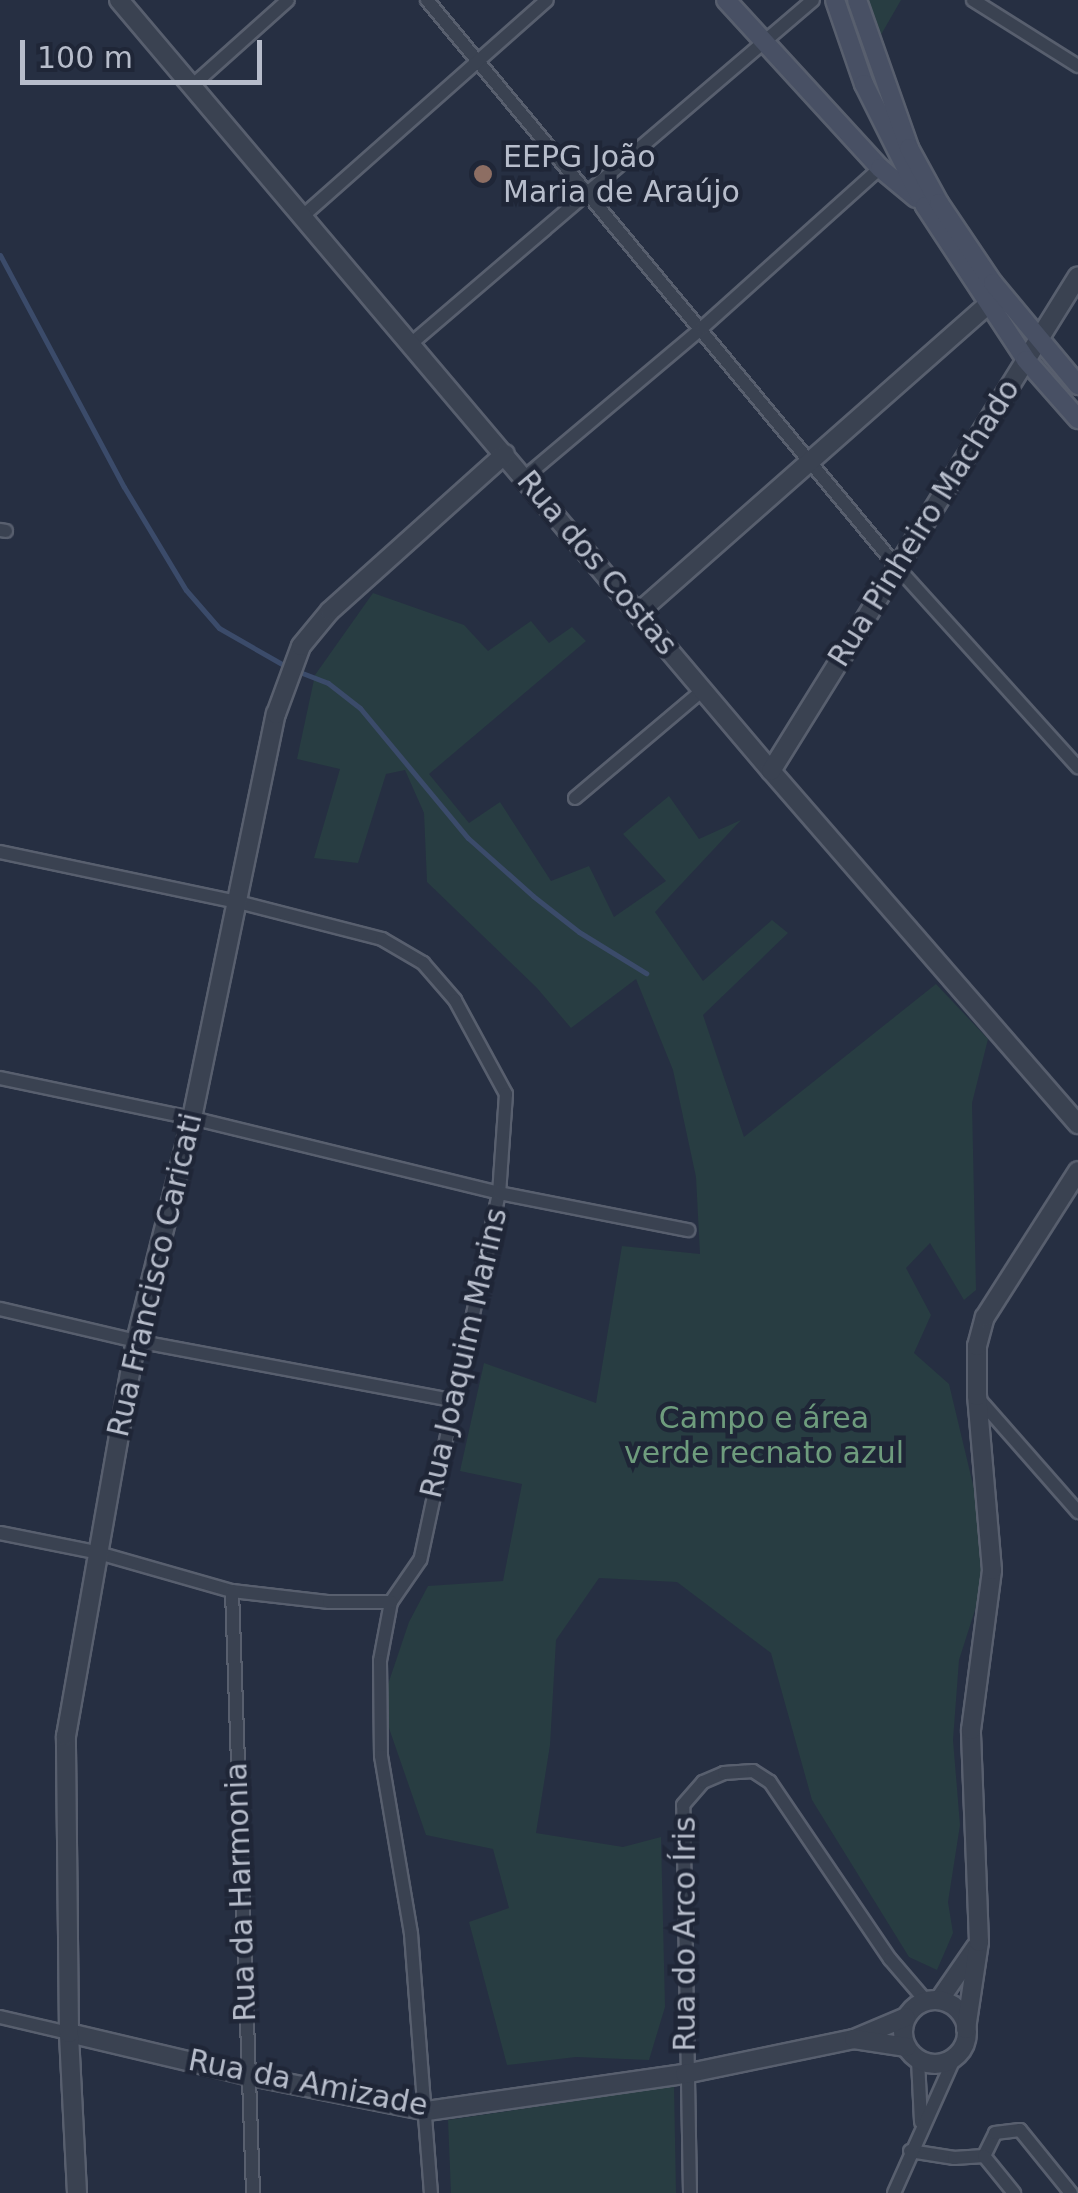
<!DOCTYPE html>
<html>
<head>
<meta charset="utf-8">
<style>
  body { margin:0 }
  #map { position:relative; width:1078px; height:2193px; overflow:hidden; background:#262f42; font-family:"DejaVu Sans",sans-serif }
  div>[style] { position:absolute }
  .green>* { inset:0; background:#283d42 }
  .stream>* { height:5px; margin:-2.5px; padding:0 2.5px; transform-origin:2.5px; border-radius:2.5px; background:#3b4b6a }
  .roads { filter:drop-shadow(2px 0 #585f6e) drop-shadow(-2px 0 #585f6e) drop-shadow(0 2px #585f6e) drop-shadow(0 -2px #585f6e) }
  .minor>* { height:12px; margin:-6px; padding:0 6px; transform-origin:6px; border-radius:6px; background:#3a4251 }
  .tertiary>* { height:18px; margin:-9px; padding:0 9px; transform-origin:9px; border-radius:9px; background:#3a4251 }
  .tertiary>.ring { margin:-9px; padding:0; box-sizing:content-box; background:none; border:18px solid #3a4251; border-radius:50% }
  .secondary>* { height:18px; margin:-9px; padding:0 9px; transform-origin:9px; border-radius:9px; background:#485064 }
  .dots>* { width:28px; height:28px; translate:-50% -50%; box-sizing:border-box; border:5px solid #1f2637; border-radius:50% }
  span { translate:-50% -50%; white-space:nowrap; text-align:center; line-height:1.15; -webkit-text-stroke:9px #1f2637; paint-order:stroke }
  .poi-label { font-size:30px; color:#b7bdcb }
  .left { translate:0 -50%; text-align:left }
  .street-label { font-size:30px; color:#b7bdcb }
  .park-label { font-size:30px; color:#6e9c7d }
  .scale { position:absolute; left:20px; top:40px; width:242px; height:45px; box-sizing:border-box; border:5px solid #b7bdcb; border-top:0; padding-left:12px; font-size:30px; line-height:35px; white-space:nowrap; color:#b7bdcb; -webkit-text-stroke:8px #1f2637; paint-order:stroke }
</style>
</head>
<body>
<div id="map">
  <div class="green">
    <div style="clip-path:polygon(866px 0,901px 0,878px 40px)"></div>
    <div style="clip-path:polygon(373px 593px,464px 625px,488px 651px,531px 621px,549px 643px,572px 627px,586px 641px,429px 774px,469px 823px,500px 802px,551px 881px,589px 866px,614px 917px,666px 881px,623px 834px,669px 796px,699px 839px,741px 820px,655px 912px,703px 981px,772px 920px,788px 933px,703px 1015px,744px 1137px,936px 984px,988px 1039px,972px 1103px,976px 1290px,964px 1300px,930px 1243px,906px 1268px,931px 1315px,914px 1353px,949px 1384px,991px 1560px,959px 1660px,953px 1740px,960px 1825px,948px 1902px,953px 1933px,937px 1970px,909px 1957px,812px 1800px,771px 1653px,677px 1582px,599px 1578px,556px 1640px,550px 1745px,536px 1833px,623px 1847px,661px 1837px,665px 2007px,649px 2060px,576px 2057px,507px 2065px,469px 1922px,509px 1908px,493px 1849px,426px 1835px,381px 1705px,409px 1622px,428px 1586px,503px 1581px,522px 1484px,460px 1471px,484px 1363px,596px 1403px,622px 1246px,700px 1254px,696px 1177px,673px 1070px,636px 979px,571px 1028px,537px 988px,427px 882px,424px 813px,405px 770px,386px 774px,358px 863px,314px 858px,340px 769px,297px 759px,315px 675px)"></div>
    <div style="clip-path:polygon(674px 2086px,676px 2193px,451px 2193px,448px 2120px)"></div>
  </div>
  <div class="stream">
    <div style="left:0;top:255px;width:263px;rotate:61.9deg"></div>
    <div style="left:124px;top:487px;width:120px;rotate:59deg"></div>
    <div style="left:186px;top:590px;width:50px;rotate:49deg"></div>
    <div style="left:219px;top:628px;width:78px;rotate:29.8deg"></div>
    <div style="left:297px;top:671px;width:33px;rotate:21deg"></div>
    <div style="left:328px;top:683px;width:41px;rotate:38deg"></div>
    <div style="left:360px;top:708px;width:169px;rotate:50.3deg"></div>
    <div style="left:468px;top:838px;width:87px;rotate:41.7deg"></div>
    <div style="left:533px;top:896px;width:58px;rotate:38deg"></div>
    <div style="left:579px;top:932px;width:79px;rotate:31.5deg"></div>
  </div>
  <div class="roads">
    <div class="minor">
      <div style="left:427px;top:0;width:736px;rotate:50.34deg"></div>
      <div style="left:897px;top:567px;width:270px;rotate:47.9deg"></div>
      <div style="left:973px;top:0;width:124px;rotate:32.2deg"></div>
      <div style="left:193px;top:85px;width:127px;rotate:-41.8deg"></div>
      <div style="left:304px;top:215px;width:324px;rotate:-41.5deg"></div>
      <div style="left:413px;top:342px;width:526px;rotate:-40.53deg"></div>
      <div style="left:525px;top:477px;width:233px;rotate:-40.1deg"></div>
      <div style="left:703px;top:327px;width:238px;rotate:-41.9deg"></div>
      <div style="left:0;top:530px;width:6px;rotate:9deg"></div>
      <div style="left:575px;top:798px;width:167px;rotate:-40.2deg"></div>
      <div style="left:0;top:852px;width:243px;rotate:11.9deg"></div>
      <div style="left:238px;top:902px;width:149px;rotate:14.4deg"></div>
      <div style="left:382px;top:939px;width:48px;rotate:30.3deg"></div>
      <div style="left:423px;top:963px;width:49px;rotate:49.1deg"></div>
      <div style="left:455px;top:1000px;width:107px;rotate:61.5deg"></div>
      <div style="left:506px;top:1094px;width:99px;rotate:94deg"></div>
      <div style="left:499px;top:1193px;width:375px;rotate:102.1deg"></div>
      <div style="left:420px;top:1560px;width:51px;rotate:124.6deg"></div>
      <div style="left:391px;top:1602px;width:60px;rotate:100.6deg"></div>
      <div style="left:380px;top:1661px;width:95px;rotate:89.4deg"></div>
      <div style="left:381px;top:1756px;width:181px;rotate:80.4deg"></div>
      <div style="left:411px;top:1934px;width:260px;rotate:85.6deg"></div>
      <div style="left:0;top:1078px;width:196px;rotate:11.8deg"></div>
      <div style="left:192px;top:1118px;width:316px;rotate:13.7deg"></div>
      <div style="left:499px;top:1193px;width:193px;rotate:11.1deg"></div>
      <div style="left:0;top:1309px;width:140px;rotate:13.2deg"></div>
      <div style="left:136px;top:1341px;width:321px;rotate:10.6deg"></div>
      <div style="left:978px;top:1398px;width:152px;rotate:48.7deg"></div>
      <div style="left:0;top:1533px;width:97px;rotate:11.3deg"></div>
      <div style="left:95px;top:1552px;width:142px;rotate:15.9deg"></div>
      <div style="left:232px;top:1591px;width:98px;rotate:6.5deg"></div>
      <div style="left:329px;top:1602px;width:62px"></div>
      <div style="left:232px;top:1591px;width:602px;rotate:88deg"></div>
      <div style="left:0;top:2017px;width:71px;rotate:13.1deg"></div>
      <div style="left:918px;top:2060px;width:62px;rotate:87.2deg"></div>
      <div style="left:910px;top:2151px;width:45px;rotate:9deg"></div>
      <div style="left:954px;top:2158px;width:30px;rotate:-4deg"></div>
      <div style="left:984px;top:2156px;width:25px;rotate:-64deg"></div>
      <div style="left:995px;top:2133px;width:25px;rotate:-7deg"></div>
      <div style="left:1020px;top:2130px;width:81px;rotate:51deg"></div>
      <div style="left:984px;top:2156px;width:48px;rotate:51deg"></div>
      <div style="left:690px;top:2193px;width:388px;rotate:-91deg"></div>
      <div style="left:683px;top:1805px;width:30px;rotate:-49deg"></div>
      <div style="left:703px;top:1782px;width:23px;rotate:-23deg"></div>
      <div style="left:724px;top:1773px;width:29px;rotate:-4deg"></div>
      <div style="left:753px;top:1771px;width:20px;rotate:33deg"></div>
      <div style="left:770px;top:1782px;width:214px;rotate:55.9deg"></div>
      <div style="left:890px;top:1959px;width:55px;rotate:49.4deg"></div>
      <div style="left:894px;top:2193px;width:147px;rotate:-65.9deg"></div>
    </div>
    <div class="tertiary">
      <div style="left:119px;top:0;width:1010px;rotate:49.78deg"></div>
      <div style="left:771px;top:771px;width:468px;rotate:49deg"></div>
      <div style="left:638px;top:613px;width:465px;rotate:-41.4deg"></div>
      <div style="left:771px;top:771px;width:582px;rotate:-58.19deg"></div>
      <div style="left:940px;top:1999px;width:63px;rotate:-55.3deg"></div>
      <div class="ring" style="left:903px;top:2000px;width:46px;height:46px"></div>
      <div style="left:966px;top:2029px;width:88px;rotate:-81.5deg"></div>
      <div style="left:979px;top:1942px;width:212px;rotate:-92.2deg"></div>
      <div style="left:971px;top:1730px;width:161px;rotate:-82.5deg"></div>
      <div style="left:992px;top:1570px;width:175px;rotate:-94.9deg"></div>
      <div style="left:977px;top:1396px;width:50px;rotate:-90deg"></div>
      <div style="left:977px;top:1346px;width:30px;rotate:-75deg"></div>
      <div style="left:985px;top:1317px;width:173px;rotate:-57.5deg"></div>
      <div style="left:69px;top:2033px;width:182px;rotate:13.3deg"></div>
      <div style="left:246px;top:2075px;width:185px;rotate:11.2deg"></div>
      <div style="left:427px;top:2111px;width:261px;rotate:-8.2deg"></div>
      <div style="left:685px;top:2074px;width:173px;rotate:-11.7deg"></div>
      <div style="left:854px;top:2039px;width:56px;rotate:-22.9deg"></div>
      <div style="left:854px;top:2039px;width:53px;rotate:8.7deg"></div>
      <div style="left:77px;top:2193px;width:160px;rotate:-92.9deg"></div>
      <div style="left:69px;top:2033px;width:297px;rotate:-90.6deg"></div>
      <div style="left:66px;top:1736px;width:401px;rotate:-80deg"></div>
      <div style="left:136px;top:1341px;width:230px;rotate:-75.9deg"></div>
      <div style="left:192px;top:1118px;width:413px;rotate:-78.3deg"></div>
      <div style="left:276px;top:714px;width:72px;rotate:-69.8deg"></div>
      <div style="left:301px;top:646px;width:45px;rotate:-50.4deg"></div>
      <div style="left:330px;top:611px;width:235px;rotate:-41.9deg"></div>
    </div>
    <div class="secondary">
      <div style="left:726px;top:0;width:228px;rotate:47.5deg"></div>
      <div style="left:880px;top:168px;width:47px;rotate:39.8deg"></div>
      <div style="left:835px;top:0;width:89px;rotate:71deg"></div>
      <div style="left:864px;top:84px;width:136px;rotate:63.4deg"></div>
      <div style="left:925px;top:206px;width:184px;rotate:56.7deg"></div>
      <div style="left:1026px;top:360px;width:79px;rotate:48.6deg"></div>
      <div style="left:857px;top:0;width:157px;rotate:70.6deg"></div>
      <div style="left:909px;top:148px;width:63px;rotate:61.4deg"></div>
      <div style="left:939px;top:203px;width:97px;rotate:56deg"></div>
      <div style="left:993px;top:283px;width:133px;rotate:50.2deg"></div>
    </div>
  </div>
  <div class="dots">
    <div style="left:483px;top:174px;background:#8d6e63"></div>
  </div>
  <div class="poi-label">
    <span class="left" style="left:503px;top:174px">EEPG João<br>Maria de Araújo</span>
  </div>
  <div class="street-label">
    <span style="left:924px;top:523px;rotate:-58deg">Rua Pinheiro Machado</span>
    <span style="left:597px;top:563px;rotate:50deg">Rua dos Costas</span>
    <span style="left:155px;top:1275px;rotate:-77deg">Rua Francisco Caricati</span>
    <span style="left:464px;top:1353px;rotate:-77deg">Rua Joaquim Marins</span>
    <span style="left:241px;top:1892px;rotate:-92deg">Rua da Harmonia</span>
    <span style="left:685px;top:1934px;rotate:-90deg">Rua do Arco Íris</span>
    <span style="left:308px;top:2083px;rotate:11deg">Rua da Amizade</span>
  </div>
  <div class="park-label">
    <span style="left:764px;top:1435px">Campo e área<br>verde recnato azul</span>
  </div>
  <div class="scale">100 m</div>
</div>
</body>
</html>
